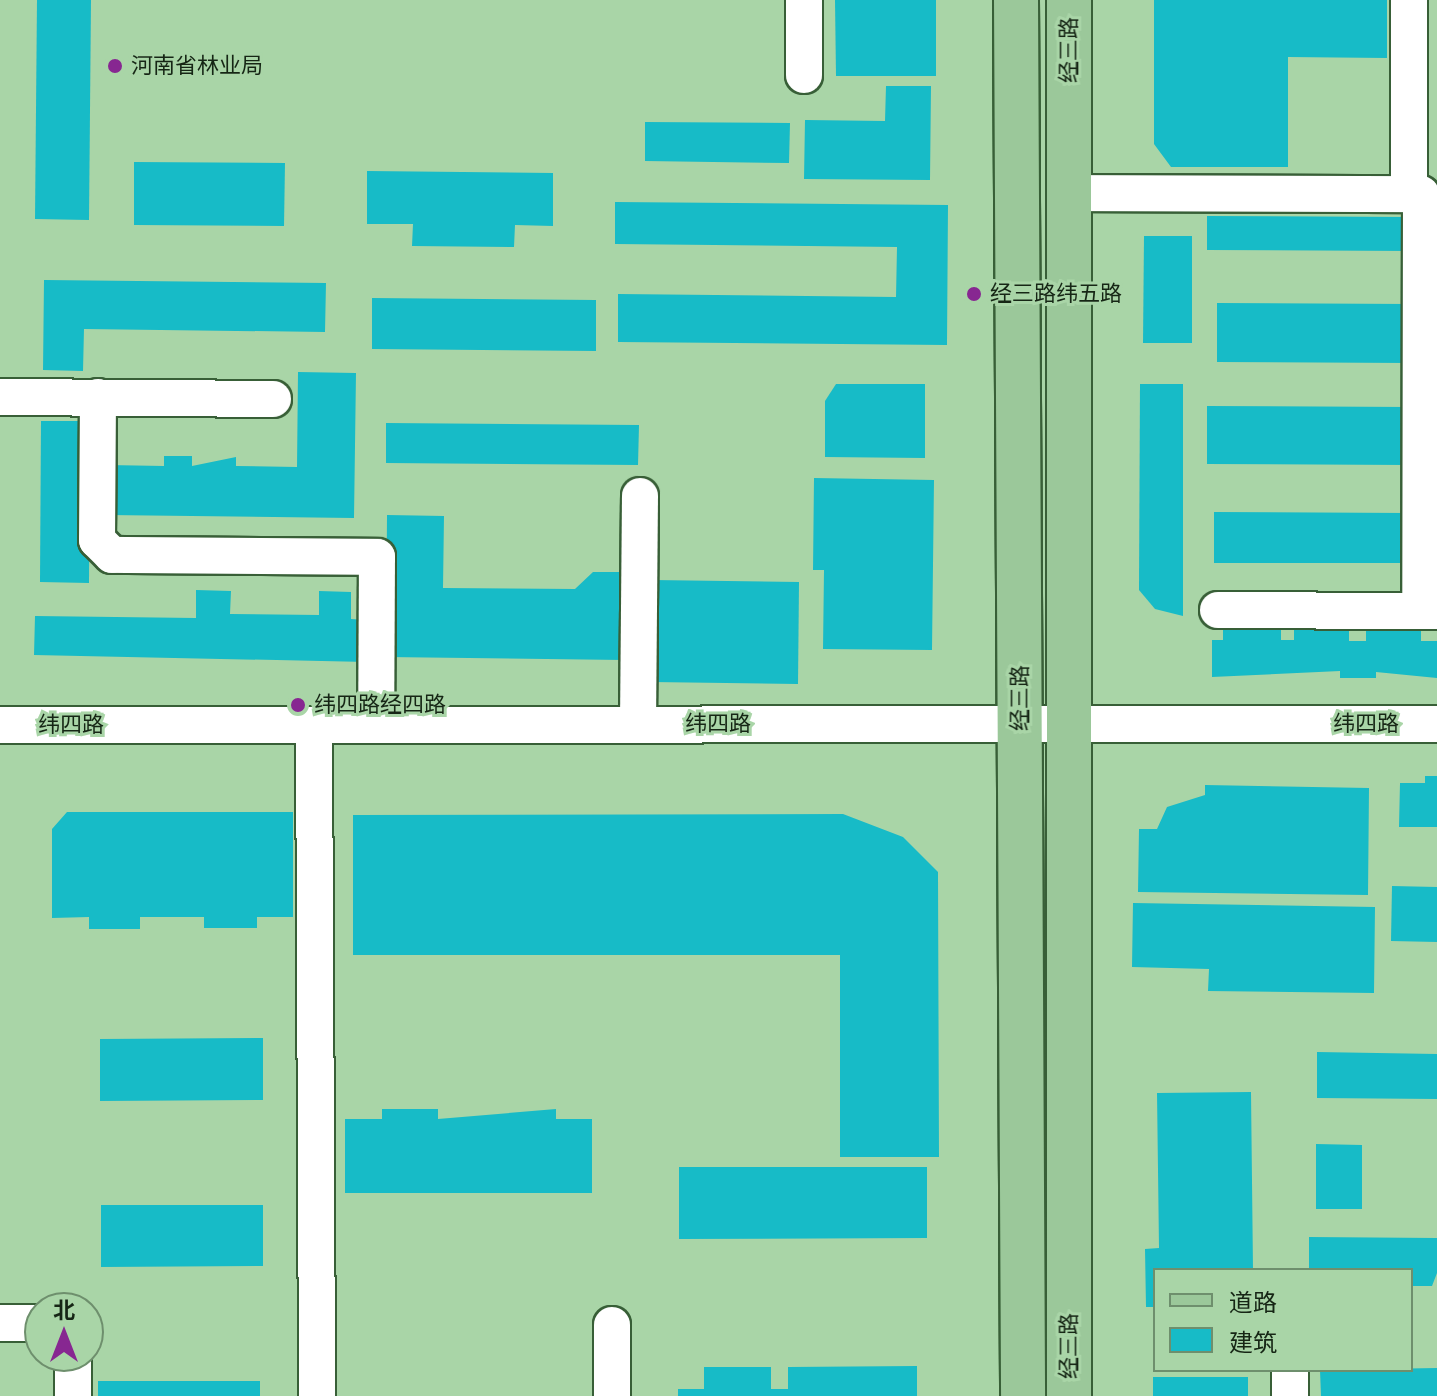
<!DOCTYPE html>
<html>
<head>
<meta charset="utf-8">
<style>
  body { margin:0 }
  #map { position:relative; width:1437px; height:1396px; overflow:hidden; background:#a9d5a7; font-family:"PT Sans","Noto Sans SC",sans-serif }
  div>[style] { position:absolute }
  .building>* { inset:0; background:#17bbc7 }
  .roads { filter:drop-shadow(2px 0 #385f37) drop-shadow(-2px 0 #385f37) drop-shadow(0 2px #385f37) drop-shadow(0 -2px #385f37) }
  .minor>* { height:36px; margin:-18px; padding:0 18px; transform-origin:18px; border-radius:18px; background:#fff }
  .major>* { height:44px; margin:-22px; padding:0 22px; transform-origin:22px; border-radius:22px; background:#9bc89a }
  .dots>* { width:22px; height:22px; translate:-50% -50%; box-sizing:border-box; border:4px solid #a9d5a7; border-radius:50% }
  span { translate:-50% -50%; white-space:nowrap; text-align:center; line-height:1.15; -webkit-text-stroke:6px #a9d5a7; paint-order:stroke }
  .street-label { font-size:22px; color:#162615 }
  .poi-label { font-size:22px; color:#162615 }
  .left { translate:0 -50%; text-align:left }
  .legend { position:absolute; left:1153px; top:1268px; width:260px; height:104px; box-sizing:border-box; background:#a9d5a7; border:2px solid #6e8f6d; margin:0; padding:10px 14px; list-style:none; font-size:24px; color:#162615 }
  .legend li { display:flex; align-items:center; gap:16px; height:40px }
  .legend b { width:40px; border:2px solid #6e8f6d }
  .north { position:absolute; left:24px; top:1292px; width:80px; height:80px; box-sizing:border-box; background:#a9d5a7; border:2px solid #6e8f6d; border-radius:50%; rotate:0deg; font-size:22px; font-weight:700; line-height:32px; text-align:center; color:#162615 }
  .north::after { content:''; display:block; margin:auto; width:28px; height:36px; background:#872791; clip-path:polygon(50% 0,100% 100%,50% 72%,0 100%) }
</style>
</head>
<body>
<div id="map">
  <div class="building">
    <div style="clip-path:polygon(37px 0,91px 0,89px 220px,35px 219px)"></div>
    <div style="clip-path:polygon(835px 0,936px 0,936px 76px,836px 76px)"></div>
    <div style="clip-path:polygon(1154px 0,1387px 0,1387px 58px,1288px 57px,1288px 167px,1171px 167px,1154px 144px)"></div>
    <div style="clip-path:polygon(886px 86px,931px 86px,930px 180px,804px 179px,805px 120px,885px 121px)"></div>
    <div style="clip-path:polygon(645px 122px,790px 123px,789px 163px,645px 161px)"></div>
    <div style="clip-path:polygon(134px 162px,285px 163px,284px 226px,134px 225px)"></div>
    <div style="clip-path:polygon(367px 171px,553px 173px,553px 226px,515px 225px,514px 247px,412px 246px,413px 224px,367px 224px)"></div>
    <div style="clip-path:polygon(615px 202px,948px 205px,947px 345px,618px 342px,618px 294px,896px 297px,897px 247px,615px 244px)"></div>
    <div style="clip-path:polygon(1207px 216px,1411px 217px,1411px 251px,1207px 250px)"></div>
    <div style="clip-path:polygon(1144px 236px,1192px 236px,1192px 343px,1143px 343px)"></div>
    <div style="clip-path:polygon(44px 280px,326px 283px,325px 332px,84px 329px,83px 371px,43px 370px)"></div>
    <div style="clip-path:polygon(372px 298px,596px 300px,596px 351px,372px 349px)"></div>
    <div style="clip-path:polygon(1217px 303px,1410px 304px,1409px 363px,1217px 362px)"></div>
    <div style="clip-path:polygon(298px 372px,356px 373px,354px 518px,107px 515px,107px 465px,164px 466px,164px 456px,192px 456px,192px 466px,236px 457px,236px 466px,297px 467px)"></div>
    <div style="clip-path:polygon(836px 384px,925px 384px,925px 458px,825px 457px,825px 401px)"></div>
    <div style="clip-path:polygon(1140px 384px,1183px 384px,1183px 616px,1155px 609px,1139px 590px)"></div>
    <div style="clip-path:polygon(1207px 406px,1410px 407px,1409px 465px,1207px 464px)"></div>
    <div style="clip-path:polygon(41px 421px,90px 421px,89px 583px,40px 582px)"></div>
    <div style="clip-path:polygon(386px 423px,639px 425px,638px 465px,386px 463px)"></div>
    <div style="clip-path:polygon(814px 478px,934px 480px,932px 650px,823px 649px,824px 570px,813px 570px)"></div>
    <div style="clip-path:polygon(1214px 512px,1407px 513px,1407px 563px,1214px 563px)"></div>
    <div style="clip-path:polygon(387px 515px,444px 516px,443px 588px,575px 589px,593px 572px,624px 572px,623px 660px,386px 657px)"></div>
    <div style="clip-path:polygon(652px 580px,799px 582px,798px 684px,651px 682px)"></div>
    <div style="clip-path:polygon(196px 590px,231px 591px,230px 614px,319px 615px,319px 591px,351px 592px,351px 619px,367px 620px,367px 662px,34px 655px,35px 616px,196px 618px)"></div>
    <div style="clip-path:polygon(1294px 627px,1349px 627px,1349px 641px,1366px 641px,1366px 627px,1421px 627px,1421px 641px,1437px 641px,1437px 678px,1376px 672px,1376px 678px,1340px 678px,1340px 671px,1212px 677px,1212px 640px,1223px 640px,1223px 628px,1281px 628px,1281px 640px,1294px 640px)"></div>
    <div style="clip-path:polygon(1425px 776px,1437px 776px,1437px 827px,1399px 827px,1400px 783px,1425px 783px)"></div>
    <div style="clip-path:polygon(1205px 785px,1369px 788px,1368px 895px,1138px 892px,1139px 829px,1157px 829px,1167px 807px,1205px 795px)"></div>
    <div style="clip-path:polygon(67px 812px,293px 812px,293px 917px,257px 917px,257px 928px,204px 928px,204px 917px,140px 917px,140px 929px,89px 929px,89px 917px,52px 918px,52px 829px)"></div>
    <div style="clip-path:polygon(843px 814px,903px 837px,938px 872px,939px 1157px,840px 1157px,840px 955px,353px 955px,353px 815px)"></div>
    <div style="clip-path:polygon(1392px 886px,1437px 887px,1437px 942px,1391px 941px)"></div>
    <div style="clip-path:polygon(1133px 903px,1375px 907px,1374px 993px,1208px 991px,1209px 969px,1132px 967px)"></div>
    <div style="clip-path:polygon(263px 1038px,263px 1100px,100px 1101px,100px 1039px)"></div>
    <div style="clip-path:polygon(1317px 1052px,1437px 1054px,1437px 1099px,1317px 1098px)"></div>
    <div style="clip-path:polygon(1251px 1092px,1253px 1270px,1155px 1270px,1155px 1307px,1146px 1307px,1145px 1249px,1159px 1248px,1157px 1093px)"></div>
    <div style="clip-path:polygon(382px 1109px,438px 1109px,438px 1119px,556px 1109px,556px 1119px,592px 1119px,592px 1193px,345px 1193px,345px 1119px,382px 1119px)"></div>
    <div style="clip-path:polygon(1316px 1144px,1362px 1145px,1362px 1209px,1316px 1209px)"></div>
    <div style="clip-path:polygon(679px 1167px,927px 1167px,927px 1238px,679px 1239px)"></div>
    <div style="clip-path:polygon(101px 1205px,263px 1205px,263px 1266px,101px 1267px)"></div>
    <div style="clip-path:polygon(1309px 1237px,1437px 1238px,1437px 1273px,1432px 1286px,1411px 1286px,1411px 1270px,1309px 1270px)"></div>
    <div style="clip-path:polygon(917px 1366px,917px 1396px,678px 1396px,678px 1389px,704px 1389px,704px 1367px,771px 1367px,771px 1389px,788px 1389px,788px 1367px)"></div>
    <div style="clip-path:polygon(1437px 1368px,1437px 1396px,1321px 1396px,1320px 1370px)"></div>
    <div style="clip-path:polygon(1153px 1377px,1248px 1377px,1248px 1396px,1153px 1396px)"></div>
    <div style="clip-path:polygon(98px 1381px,260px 1381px,260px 1396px,98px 1396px)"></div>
  </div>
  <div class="roads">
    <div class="minor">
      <div style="left:804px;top:0;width:75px;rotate:90deg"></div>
      <div style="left:1069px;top:193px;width:352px;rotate:0.2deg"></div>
      <div style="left:1421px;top:194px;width:417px;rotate:90.1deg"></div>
      <div style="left:1409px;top:194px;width:194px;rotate:-90deg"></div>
      <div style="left:0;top:397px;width:273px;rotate:0.4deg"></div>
      <div style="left:98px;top:397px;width:143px;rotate:90.4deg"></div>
      <div style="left:97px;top:540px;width:21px;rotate:45deg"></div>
      <div style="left:112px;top:555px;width:265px;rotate:0.4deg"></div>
      <div style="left:377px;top:557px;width:168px;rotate:90.3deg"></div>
      <div style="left:1218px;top:610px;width:219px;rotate:0.3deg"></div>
      <div style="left:638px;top:724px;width:228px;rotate:-89.5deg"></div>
      <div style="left:0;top:725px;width:1437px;rotate:-0.04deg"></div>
      <div style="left:314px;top:725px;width:671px;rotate:89.74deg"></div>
      <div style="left:0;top:1323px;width:40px"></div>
      <div style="left:612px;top:1325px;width:71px;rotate:90deg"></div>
      <div style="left:73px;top:1356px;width:40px;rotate:90deg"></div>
      <div style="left:1290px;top:1370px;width:26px;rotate:90deg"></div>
    </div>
    <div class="major">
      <div style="left:1016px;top:0;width:1396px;rotate:89.71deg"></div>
      <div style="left:1069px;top:0;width:1396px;rotate:90deg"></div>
    </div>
  </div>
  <div class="dots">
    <div style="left:115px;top:66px;background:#872791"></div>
    <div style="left:974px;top:294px;background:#872791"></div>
    <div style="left:298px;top:705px;background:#872791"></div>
  </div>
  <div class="street-label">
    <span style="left:1069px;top:50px;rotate:-90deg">经三路</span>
    <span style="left:1020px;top:698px;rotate:-90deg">经三路</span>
    <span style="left:718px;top:724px">纬四路</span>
    <span style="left:1366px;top:724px">纬四路</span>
    <span style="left:71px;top:725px">纬四路</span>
    <span style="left:1069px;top:1346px;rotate:-90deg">经三路</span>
  </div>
  <div class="poi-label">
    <span class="left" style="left:131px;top:66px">河南省林业局</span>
    <span class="left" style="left:990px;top:294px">经三路纬五路</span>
    <span class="left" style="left:314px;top:705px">纬四路经四路</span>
  </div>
  <ul class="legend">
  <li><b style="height:10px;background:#9bc89a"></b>道路</li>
  <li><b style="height:22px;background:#17bbc7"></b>建筑</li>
  </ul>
  <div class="north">北</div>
</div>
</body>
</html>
